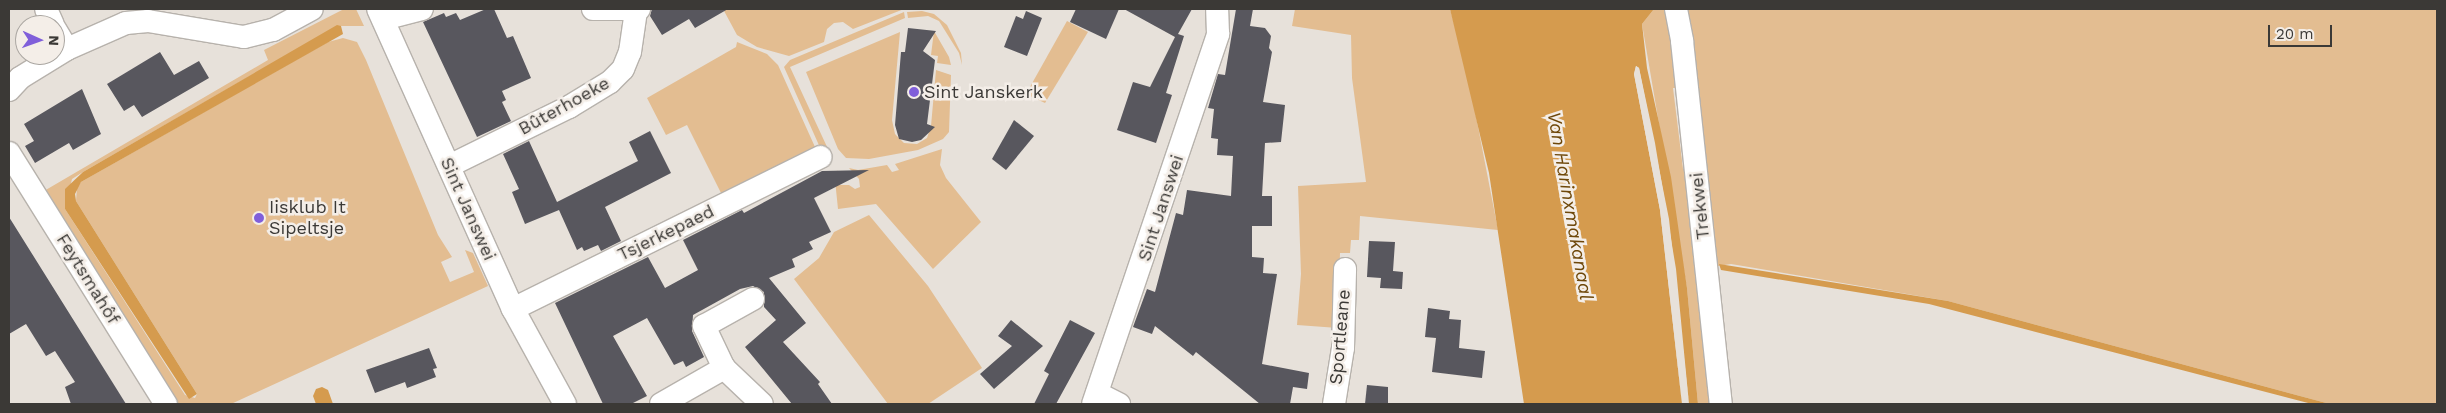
<!DOCTYPE html>
<html>
<head>
<meta charset="utf-8">
<style>
  body { margin:0 }
  #map { position:relative; width:2446px; height:413px; overflow:hidden; background:#e7e1da; font-family:"Work Sans",sans-serif }
  div>[style] { position:absolute }
  .green>* { inset:0; background:#e3bd91 }
  .water>* { inset:0; background:#d59b4e }
  .pier>* { inset:0; background:#e7e1da }
  .building>* { inset:0; background:#58575e }
  .roads { filter:drop-shadow(1px 0 #b7b2ac) drop-shadow(-1px 0 #b7b2ac) drop-shadow(0 1px #b7b2ac) drop-shadow(0 -1px #b7b2ac) }
  .street>* { height:22px; margin:-11px; padding:0 11px; transform-origin:11px; border-radius:11px; background:#fff }
  .dots>* { width:14px; height:14px; translate:-50% -50%; box-sizing:border-box; border:2px solid #f4eee8; border-radius:50% }
  span { translate:-50% -50%; white-space:nowrap; text-align:center; line-height:1.15; -webkit-text-stroke:5px #f4eee8; paint-order:stroke }
  .poi-label { font-size:18px; color:#3b3936 }
  .left { translate:0 -50%; text-align:left }
  .street-label { font-size:18px; color:#3b3936 }
  .water-label { font-size:19px; color:#6e4709; font-style:italic }
  .frame { position:absolute; inset:0; border:10px solid #3b3936; pointer-events:none }
  .north { position:absolute; left:15px; top:15px; width:50px; height:50px; box-sizing:border-box; background:#f4eee8; border:1px solid #aaa6a1; border-radius:50%; rotate:92deg; font-size:14px; font-weight:700; line-height:20px; text-align:center; color:#3b3936 }
  .north::after { content:''; display:block; margin:auto; width:18px; height:22px; background:#805fda; clip-path:polygon(50% 0,100% 100%,50% 72%,0 100%) }
  .scale { position:absolute; left:2268px; top:25px; width:64px; height:22px; box-sizing:border-box; border:2px solid #3b3936; border-top:0; padding-left:6px; font-size:15px; line-height:18px; white-space:nowrap; color:#3b3936; -webkit-text-stroke:4px #f4eee8; paint-order:stroke }
</style>
</head>
<body>
<div id="map">
  <div class="green">
    <div style="clip-path:polygon(344px 9px,356px 9px,364px 26px,337px 26px,83px 172px,72px 179px,65px 209px,185px 395px,195px 398px,197px 394px,76px 201px,77px 188px,81px 182px,294px 61px,328px 42px,343px 38px,357px 42px,366px 60px,438px 235px,452px 257px,441px 262px,450px 282px,474px 272px,465px 250px,473px 253px,488px 286px,231px 404px,178px 404px,44px 191px,268px 60px,264px 50px)"></div>
    <div style="clip-path:polygon(723px 9px,904px 9px,853px 29px,843px 22px,834px 23px,827px 29px,824px 42px,789px 56px,757px 47px,737px 35px)"></div>
    <div style="clip-path:polygon(1295px 9px,1450px 9px,1467px 70px,1498px 230px,1360px 216px,1359px 240px,1351px 240px,1350px 253px,1340px 253px,1338px 328px,1297px 325px,1301px 274px,1298px 186px,1366px 182px,1352px 78px,1351px 35px,1292px 26px)"></div>
    <div style="clip-path:polygon(1654px 9px,1669px 9px,1682px 88px,1673px 88px,1683px 169px,1690px 169px,1715px 404px,1698px 404px,1687px 288px,1642px 24px)"></div>
    <div style="clip-path:polygon(1683px 9px,2437px 9px,2437px 404px,2330px 404px,1948px 301px,1731px 264px,1712px 267px)"></div>
    <div style="clip-path:polygon(922px 11px,934px 14px,947px 25px,961px 53px,962px 65px,959px 53px,939px 21px,928px 16px,908px 18px,907px 12px)"></div>
    <div style="clip-path:polygon(904px 12px,905px 18px,790px 67px,828px 149px,822px 152px,784px 67px,790px 60px)"></div>
    <div style="clip-path:polygon(1067px 21px,1088px 32px,1045px 103px,1026px 94px)"></div>
    <div style="clip-path:polygon(934px 31px,949px 57px,951px 65px,937px 63px,938px 56px,931px 55px)"></div>
    <div style="clip-path:polygon(900px 32px,892px 120px,895px 134px,904px 143px,917px 144px,927px 138px,931px 126px,936px 70px,951px 75px,949px 132px,943px 139px,918px 150px,869px 159px,846px 158px,838px 149px,806px 72px)"></div>
    <div style="clip-path:polygon(737px 42px,767px 54px,778px 65px,815px 147px,815px 156px,721px 193px,687px 125px,666px 135px,647px 98px,736px 47px)"></div>
    <div style="clip-path:polygon(942px 149px,940px 165px,946px 178px,981px 222px,933px 269px,876px 204px,838px 209px,835px 180px,838px 170px,839px 185px,849px 185px,855px 189px,860px 187px,859px 179px,849px 168px,858px 170px,887px 165px,892px 172px,899px 170px,895px 164px)"></div>
    <div style="clip-path:polygon(869px 215px,928px 286px,982px 368px,928px 404px,888px 404px,794px 279px,819px 258px,834px 232px)"></div>
  </div>
  <div class="water">
    <div style="clip-path:polygon(1450px 9px,1654px 9px,1642px 24px,1647px 68px,1671px 177px,1687px 288px,1698px 404px,1689px 404px,1676px 269px,1655px 143px,1639px 68px,1636px 66px,1634px 74px,1660px 210px,1682px 404px,1524px 404px,1489px 173px)"></div>
    <div style="clip-path:polygon(337px 25px,341px 26px,343px 34px,81px 182px,75px 194px,76px 201px,197px 394px,189px 399px,65px 209px,65px 189px,83px 172px)"></div>
    <div style="clip-path:polygon(1719px 264px,1948px 301px,2330px 404px,2312px 404px,1929px 304px,1721px 270px)"></div>
    <div style="clip-path:polygon(322px 387px,328px 390px,333px 404px,316px 404px,313px 396px,316px 389px)"></div>
  </div>
  <div class="pier">
    <div style="clip-path:polygon(1636px 66px,1639px 68px,1669px 219px,1689px 404px,1666px 219px,1637px 69px,1662px 210px,1682px 404px,1660px 210px,1634px 74px)"></div>
  </div>
  <div class="building">
    <div style="clip-path:polygon(486px 9px,494px 9px,507px 38px,513px 36px,531px 78px,502px 91px,506px 100px,502px 102px,511px 121px,477px 137px,423px 22px,444px 13px,446px 17px,456px 13px,460px 20px)"></div>
    <div style="clip-path:polygon(652px 9px,728px 9px,695px 28px,689px 19px,662px 35px,650px 16px)"></div>
    <div style="clip-path:polygon(1076px 9px,1119px 9px,1106px 39px,1070px 22px)"></div>
    <div style="clip-path:polygon(1124px 9px,1192px 9px,1178px 34px,1184px 36px,1166px 93px,1172px 95px,1156px 143px,1117px 130px,1133px 82px,1150px 87px,1175px 37px)"></div>
    <div style="clip-path:polygon(1236px 9px,1253px 9px,1250px 26px,1265px 28px,1271px 36px,1269px 48px,1272px 52px,1263px 102px,1285px 105px,1281px 142px,1265px 143px,1262px 196px,1272px 196px,1272px 226px,1252px 226px,1252px 257px,1264px 258px,1263px 273px,1277px 274px,1262px 364px,1309px 373px,1307px 389px,1293px 387px,1290px 404px,1260px 404px,1196px 352px,1193px 356px,1155px 326px,1152px 334px,1133px 327px,1147px 289px,1155px 292px,1176px 213px,1183px 215px,1187px 190px,1231px 196px,1233px 156px,1217px 155px,1218px 139px,1211px 138px,1214px 109px,1208px 108px,1218px 74px,1225px 75px)"></div>
    <div style="clip-path:polygon(1026px 11px,1042px 18px,1027px 56px,1004px 47px,1016px 16px,1023px 19px)"></div>
    <div style="clip-path:polygon(908px 28px,936px 31px,923px 51px,935px 60px,927px 124px,935px 127px,921px 140px,912px 142px,899px 139px,895px 125px,901px 52px,905px 52px)"></div>
    <div style="clip-path:polygon(160px 52px,174px 75px,199px 61px,209px 78px,142px 117px,134px 105px,124px 111px,107px 84px)"></div>
    <div style="clip-path:polygon(82px 89px,101px 134px,73px 150px,69px 143px,35px 163px,25px 146px,34px 141px,24px 124px)"></div>
    <div style="clip-path:polygon(1014px 120px,1034px 136px,1006px 170px,992px 159px)"></div>
    <div style="clip-path:polygon(650px 131px,671px 173px,605px 207px,621px 241px,601px 251px,598px 245px,584px 251px,582px 247px,577px 250px,559px 210px,525px 224px,512px 192px,519px 189px,503px 154px,529px 141px,557px 202px,638px 161px,629px 142px)"></div>
    <div style="clip-path:polygon(869px 170px,814px 198px,831px 232px,809px 242px,813px 249px,792px 259px,795px 267px,769px 278px,806px 323px,783px 342px,820px 382px,818px 384px,832px 404px,792px 404px,745px 347px,776px 320px,764px 307px,764px 292px,753px 286px,740px 289px,693px 315px,692px 331px,704px 357px,686px 367px,683px 361px,674px 365px,647px 318px,613px 336px,647px 396px,631px 404px,603px 404px,555px 303px,648px 257px,665px 288px,698px 270px,683px 240px,742px 210px,744px 213px,822px 171px)"></div>
    <div style="clip-path:polygon(9px 217px,86px 340px,126px 404px,71px 404px,65px 387px,75px 382px,55px 351px,46px 356px,26px 324px,9px 334px)"></div>
    <div style="clip-path:polygon(1369px 241px,1395px 242px,1393px 271px,1403px 272px,1402px 289px,1380px 288px,1381px 278px,1367px 277px)"></div>
    <div style="clip-path:polygon(1428px 308px,1450px 311px,1449px 319px,1461px 320px,1459px 348px,1485px 351px,1482px 378px,1432px 372px,1436px 338px,1425px 337px)"></div>
    <div style="clip-path:polygon(1011px 320px,1043px 346px,994px 389px,980px 374px,1012px 346px,998px 336px)"></div>
    <div style="clip-path:polygon(1070px 320px,1095px 333px,1056px 404px,1034px 404px,1049px 374px,1044px 371px)"></div>
    <div style="clip-path:polygon(429px 348px,437px 368px,433px 369px,436px 377px,407px 388px,405px 382px,375px 393px,366px 370px)"></div>
    <div style="clip-path:polygon(1367px 385px,1388px 387px,1388px 404px,1365px 404px)"></div>
  </div>
  <div class="roads">
    <div class="street">
      <div style="left:46px;top:9px;width:17px;rotate:66deg"></div>
      <div style="left:378px;top:9px;width:329px;rotate:65.8deg"></div>
      <div style="left:513px;top:309px;width:108px;rotate:61.3deg"></div>
      <div style="left:593px;top:9px;width:46px"></div>
      <div style="left:1676px;top:9px;width:33px;rotate:79deg"></div>
      <div style="left:1682px;top:41px;width:365px;rotate:83.9deg"></div>
      <div style="left:383px;top:19px;width:40px;rotate:-14.4deg"></div>
      <div style="left:55px;top:29px;width:23px;rotate:59deg"></div>
      <div style="left:9px;top:90px;width:16px;rotate:-47deg"></div>
      <div style="left:20px;top:78px;width:55px;rotate:-31.7deg"></div>
      <div style="left:67px;top:49px;width:64px;rotate:-23.8deg"></div>
      <div style="left:126px;top:23px;width:22px;rotate:-5deg"></div>
      <div style="left:148px;top:21px;width:97px;rotate:9.5deg"></div>
      <div style="left:244px;top:37px;width:30px;rotate:-14deg"></div>
      <div style="left:273px;top:30px;width:44px;rotate:-28.3deg"></div>
      <div style="left:9px;top:153px;width:296px;rotate:58deg"></div>
      <div style="left:449px;top:166px;width:134px;rotate:-26.2deg"></div>
      <div style="left:569px;top:107px;width:48px;rotate:-31.4deg"></div>
      <div style="left:610px;top:82px;width:18px;rotate:-45deg"></div>
      <div style="left:623px;top:69px;width:18px;rotate:-68deg"></div>
      <div style="left:630px;top:52px;width:41px;rotate:-81.7deg"></div>
      <div style="left:513px;top:309px;width:343px;rotate:-26.3deg"></div>
      <div style="left:724px;top:368px;width:47px;rotate:-115.5deg"></div>
      <div style="left:704px;top:326px;width:56px;rotate:-28.9deg"></div>
      <div style="left:1097px;top:393px;width:25px;rotate:27deg"></div>
      <div style="left:661px;top:404px;width:73px;rotate:-29.7deg"></div>
      <div style="left:724px;top:368px;width:52px;rotate:43.5deg"></div>
      <div style="left:1093px;top:404px;width:391px;rotate:-71.3deg"></div>
      <div style="left:1218px;top:34px;width:25px;rotate:-92deg"></div>
      <div style="left:1334px;top:404px;width:57px;rotate:-80.9deg"></div>
      <div style="left:1343px;top:348px;width:79px;rotate:-88.5deg"></div>
    </div>
  </div>
  <div class="dots">
    <div style="left:914px;top:92px;background:#805fda"></div>
    <div style="left:259px;top:218px;background:#805fda"></div>
  </div>
  <div class="poi-label">
    <span class="left" style="left:924px;top:92px">Sint Janskerk</span>
    <span class="left" style="left:269px;top:218px">Iisklub It<br>Sipeltsje</span>
  </div>
  <div class="street-label">
    <span style="left:564px;top:106px;rotate:-29deg">Bûterhoeke</span>
    <span style="left:1700px;top:206px;rotate:-96deg">Trekwei</span>
    <span style="left:1161px;top:208px;rotate:-72deg">Sint Janswei</span>
    <span style="left:468px;top:209px;rotate:66deg">Sint Janswei</span>
    <span style="left:666px;top:233px;rotate:-26deg">Tsjerkepaed</span>
    <span style="left:88px;top:279px;rotate:58deg">Feytsmahôf</span>
    <span style="left:1340px;top:337px;rotate:-85deg">Sportleane</span>
  </div>
  <div class="water-label">
    <span style="left:1570px;top:206px;rotate:80deg">Van Harinxmakanaal</span>
  </div>
  <div class="frame"></div>
  <div class="north">N</div>
  <div class="scale">20 m</div>
</div>
</body>
</html>
